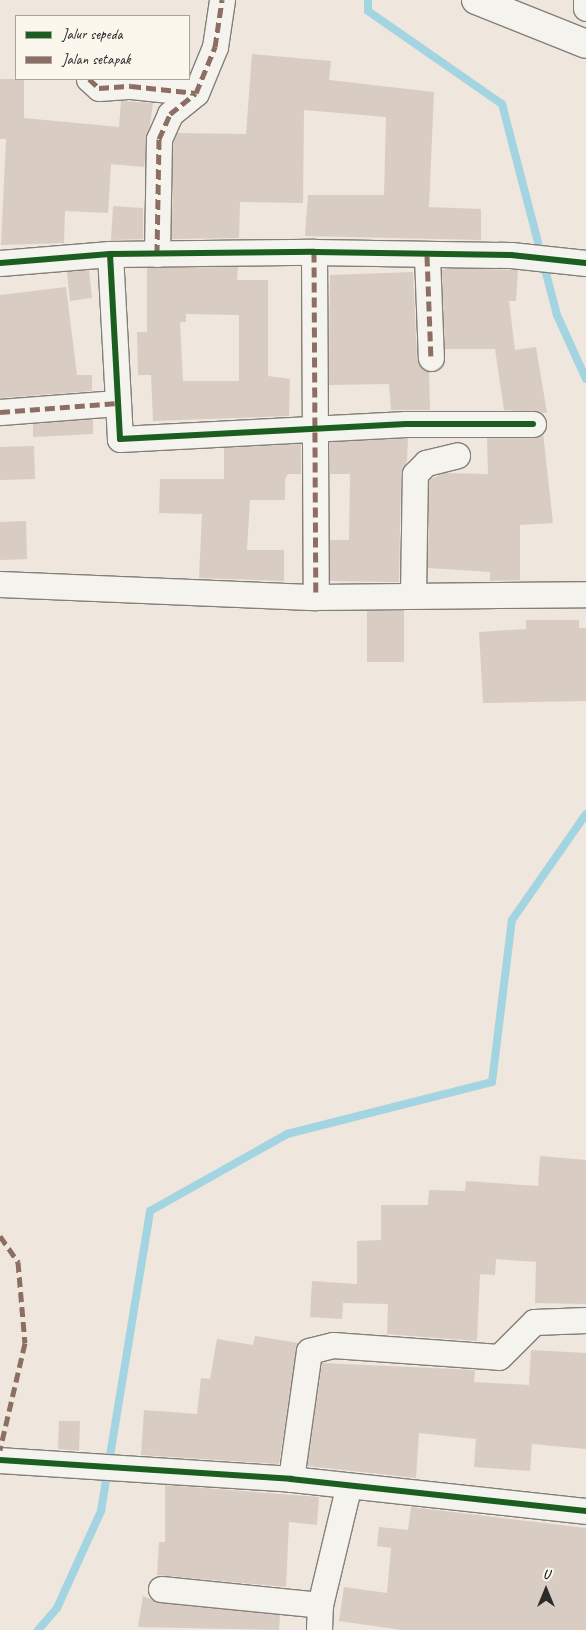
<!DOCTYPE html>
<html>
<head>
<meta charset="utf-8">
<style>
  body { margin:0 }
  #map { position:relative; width:586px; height:1630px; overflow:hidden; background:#efe6dd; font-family:Caveat,sans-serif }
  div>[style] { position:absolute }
  .stream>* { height:8px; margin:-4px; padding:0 4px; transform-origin:4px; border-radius:4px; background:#a3d4e2 }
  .building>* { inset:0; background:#d9ccc3 }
  .roads { filter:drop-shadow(1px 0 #837f7b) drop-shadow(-1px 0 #837f7b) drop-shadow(0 1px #837f7b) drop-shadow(0 -1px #837f7b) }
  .street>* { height:25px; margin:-12.5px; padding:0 12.5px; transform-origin:12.5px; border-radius:12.5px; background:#f5f3ee }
  .secondary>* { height:28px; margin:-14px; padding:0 14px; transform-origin:14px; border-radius:14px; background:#f5f3ee }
  .quiet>* { height:5px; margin-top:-2.5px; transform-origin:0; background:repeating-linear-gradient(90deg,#8d6e63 0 10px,transparent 0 15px) }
  .cycleway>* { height:6px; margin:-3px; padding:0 3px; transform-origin:3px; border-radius:3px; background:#1b5e20 }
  span { translate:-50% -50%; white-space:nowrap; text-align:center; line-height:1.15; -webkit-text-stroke:4px #fbf7ec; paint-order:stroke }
  .legend { position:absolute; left:15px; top:15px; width:175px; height:65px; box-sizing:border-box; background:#fbf7ec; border:1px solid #a8a59f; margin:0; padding:6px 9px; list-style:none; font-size:15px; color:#2b2b2b }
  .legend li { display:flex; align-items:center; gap:10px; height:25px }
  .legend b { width:25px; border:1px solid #a8a59f }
  .north { position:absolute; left:521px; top:1565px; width:50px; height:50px; -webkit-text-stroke:4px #fbf7ec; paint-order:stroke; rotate:0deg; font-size:14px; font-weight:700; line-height:20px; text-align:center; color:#2b2b2b }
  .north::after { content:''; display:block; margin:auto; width:18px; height:22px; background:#2b2b2b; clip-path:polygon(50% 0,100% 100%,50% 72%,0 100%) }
</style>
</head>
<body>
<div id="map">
  <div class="stream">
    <div style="left:368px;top:0;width:11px;rotate:90deg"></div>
    <div style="left:368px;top:11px;width:163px;rotate:34.8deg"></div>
    <div style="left:502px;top:104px;width:218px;rotate:75.4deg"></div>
    <div style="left:557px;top:315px;width:70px;rotate:65.6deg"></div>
    <div style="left:38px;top:1630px;width:29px;rotate:-49deg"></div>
    <div style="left:57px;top:1608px;width:107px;rotate:-65.6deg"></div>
    <div style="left:101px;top:1511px;width:304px;rotate:-80.7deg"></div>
    <div style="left:150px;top:1211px;width:157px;rotate:-29.3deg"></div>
    <div style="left:287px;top:1134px;width:211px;rotate:-14.2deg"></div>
    <div style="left:492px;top:1082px;width:163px;rotate:-83deg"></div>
    <div style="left:512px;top:920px;width:129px;rotate:-55.1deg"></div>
  </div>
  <div class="building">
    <div style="clip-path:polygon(252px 54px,331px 61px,329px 80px,434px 92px,429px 207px,481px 209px,481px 240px,305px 236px,308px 195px,384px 195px,386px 117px,304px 110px,303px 203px,240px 202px,239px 238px,172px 239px,173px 142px,177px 133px,246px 134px)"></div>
    <div style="clip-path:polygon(0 79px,24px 79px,24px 118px,119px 127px,121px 101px,153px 103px,144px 167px,111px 164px,108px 213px,65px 211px,64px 243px,1px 245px,6px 139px,0 139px)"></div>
    <div style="clip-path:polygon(113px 206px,143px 208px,143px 239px,111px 240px)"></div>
    <div style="clip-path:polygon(evenodd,238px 267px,237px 280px,268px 280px,268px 376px,290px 379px,289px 416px,153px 421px,151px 375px,138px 375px,137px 332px,147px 332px,147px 268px,238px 267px,186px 314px,239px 315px,239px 381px,183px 381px,180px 322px,186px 322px,186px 314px)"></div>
    <div style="clip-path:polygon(451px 268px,518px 270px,516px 301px,509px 301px,515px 350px,536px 347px,547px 413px,504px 410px,495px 349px,445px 349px,442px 270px)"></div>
    <div style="clip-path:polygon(89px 270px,92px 298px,70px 301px,67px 272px)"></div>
    <div style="clip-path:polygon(413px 272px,417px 359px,429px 372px,430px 410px,391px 410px,389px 384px,329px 385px,330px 275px)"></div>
    <div style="clip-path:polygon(66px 287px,77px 375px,92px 375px,92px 391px,0 398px,0 295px)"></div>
    <div style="clip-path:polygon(93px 419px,93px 434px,33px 437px,33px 424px)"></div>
    <div style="clip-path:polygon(543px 433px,553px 523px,520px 525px,520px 580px,490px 581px,490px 572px,428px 568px,429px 480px,444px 473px,488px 474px,487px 438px,533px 438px)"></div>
    <div style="clip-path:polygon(408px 438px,407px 461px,401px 474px,399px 582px,330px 581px,330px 540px,349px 540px,350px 474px,330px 474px,329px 442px)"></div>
    <div style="clip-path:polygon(301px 444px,301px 474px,288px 474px,285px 479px,285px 500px,250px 500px,247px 550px,284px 550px,284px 581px,199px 578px,202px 514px,159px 513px,160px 479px,224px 479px,224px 448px)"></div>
    <div style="clip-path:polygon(34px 446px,35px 479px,0 480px,0 447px)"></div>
    <div style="clip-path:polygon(26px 521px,27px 559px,0 560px,0 522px)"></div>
    <div style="clip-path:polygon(404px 610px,404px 662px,367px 662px,367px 611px)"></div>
    <div style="clip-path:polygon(526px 620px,579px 620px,579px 628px,586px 628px,586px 701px,483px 703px,479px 632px,526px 629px)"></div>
    <div style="clip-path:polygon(540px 1156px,586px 1160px,586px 1304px,535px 1303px,536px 1262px,496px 1259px,495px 1275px,480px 1274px,477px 1341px,387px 1334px,388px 1304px,343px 1303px,342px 1319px,310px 1317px,312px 1281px,357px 1284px,357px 1241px,381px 1240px,381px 1205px,428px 1205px,429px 1190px,465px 1191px,466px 1181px,538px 1186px)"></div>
    <div style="clip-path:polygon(255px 1336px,298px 1343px,279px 1464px,141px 1455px,144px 1410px,197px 1414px,201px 1378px,210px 1379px,217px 1339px,253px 1345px)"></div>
    <div style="clip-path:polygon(531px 1350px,586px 1353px,586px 1449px,532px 1444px,530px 1471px,474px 1467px,476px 1439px,419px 1433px,416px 1478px,307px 1466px,322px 1363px,475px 1370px,474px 1382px,529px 1385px)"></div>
    <div style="clip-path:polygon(59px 1421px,80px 1421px,79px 1451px,58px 1449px)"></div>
    <div style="clip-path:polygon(165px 1485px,319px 1497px,317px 1525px,289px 1522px,286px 1587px,157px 1575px,159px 1542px,165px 1542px)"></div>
    <div style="clip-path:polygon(411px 1507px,586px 1528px,586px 1630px,402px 1630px,339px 1621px,344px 1587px,387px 1593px,391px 1548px,377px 1546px,379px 1527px,408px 1530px)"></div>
    <div style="clip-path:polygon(143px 1596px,160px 1603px,280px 1615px,279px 1630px,138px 1627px)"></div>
  </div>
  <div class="roads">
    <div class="street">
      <div style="left:586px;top:0;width:8px;rotate:90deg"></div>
      <div style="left:89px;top:79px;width:13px;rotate:42deg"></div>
      <div style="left:99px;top:88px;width:32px;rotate:-4deg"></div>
      <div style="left:131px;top:86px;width:65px;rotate:6.1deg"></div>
      <div style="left:314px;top:252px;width:345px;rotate:89.7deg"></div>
      <div style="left:110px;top:254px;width:185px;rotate:86.9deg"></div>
      <div style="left:120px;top:439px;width:286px;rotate:-3deg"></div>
      <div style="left:406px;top:424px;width:127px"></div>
      <div style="left:157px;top:254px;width:115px;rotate:-89deg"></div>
      <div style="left:159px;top:139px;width:27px;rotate:-66deg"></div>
      <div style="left:170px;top:114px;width:33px;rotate:-39deg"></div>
      <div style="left:196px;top:93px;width:50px;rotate:-67.6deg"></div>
      <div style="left:215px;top:47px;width:48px;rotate:-81.5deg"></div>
      <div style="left:427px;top:256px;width:102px;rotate:87.8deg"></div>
      <div style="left:0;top:263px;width:110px;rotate:-4.7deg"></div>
      <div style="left:110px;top:254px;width:204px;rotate:-0.6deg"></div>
      <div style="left:314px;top:252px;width:197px;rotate:0.9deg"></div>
      <div style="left:511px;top:255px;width:75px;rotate:6.1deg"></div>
      <div style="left:0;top:412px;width:118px;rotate:-4.4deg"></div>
      <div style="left:0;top:584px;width:316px;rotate:2.4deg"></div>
      <div style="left:316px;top:597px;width:270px;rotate:-0.6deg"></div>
      <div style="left:413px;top:595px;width:121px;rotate:-89.1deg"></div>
      <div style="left:415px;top:474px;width:16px;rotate:-45deg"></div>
      <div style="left:426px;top:463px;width:32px;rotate:-14deg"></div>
      <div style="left:0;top:1460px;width:292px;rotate:3.7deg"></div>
      <div style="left:291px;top:1479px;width:297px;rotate:6.2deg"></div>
      <div style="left:291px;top:1479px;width:129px;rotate:-82deg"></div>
      <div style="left:309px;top:1351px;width:25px;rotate:-14deg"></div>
      <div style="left:333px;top:1345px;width:166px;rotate:4.1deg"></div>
      <div style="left:499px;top:1357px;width:49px;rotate:-45deg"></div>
      <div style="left:534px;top:1322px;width:52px;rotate:-2.2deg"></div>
      <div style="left:161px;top:1589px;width:160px;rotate:5.7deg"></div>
      <div style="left:319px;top:1630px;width:25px;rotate:-88deg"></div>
      <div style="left:320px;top:1605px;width:120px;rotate:-76.5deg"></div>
    </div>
    <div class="secondary">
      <div style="left:476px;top:0;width:118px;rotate:21.8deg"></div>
    </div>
  </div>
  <div class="quiet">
    <div style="left:89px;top:79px;width:13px;rotate:42deg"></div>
    <div style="left:99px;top:88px;width:32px;rotate:-4deg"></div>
    <div style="left:131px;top:86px;width:65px;rotate:6.1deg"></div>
    <div style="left:314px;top:252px;width:345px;rotate:89.7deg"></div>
    <div style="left:157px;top:254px;width:115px;rotate:-89deg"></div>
    <div style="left:159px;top:139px;width:27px;rotate:-66deg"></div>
    <div style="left:170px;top:114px;width:33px;rotate:-39deg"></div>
    <div style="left:196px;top:93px;width:50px;rotate:-67.6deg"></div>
    <div style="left:215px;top:47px;width:48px;rotate:-81.5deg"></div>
    <div style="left:427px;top:256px;width:102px;rotate:87.8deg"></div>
    <div style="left:0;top:412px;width:118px;rotate:-4.4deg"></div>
    <div style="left:0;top:1236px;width:32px;rotate:55deg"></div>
    <div style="left:18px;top:1262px;width:81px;rotate:85.1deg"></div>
    <div style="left:25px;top:1343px;width:110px;rotate:103.2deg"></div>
  </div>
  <div class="cycleway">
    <div style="left:110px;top:254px;width:185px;rotate:86.9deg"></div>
    <div style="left:120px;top:439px;width:286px;rotate:-3deg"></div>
    <div style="left:406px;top:424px;width:127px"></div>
    <div style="left:0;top:263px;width:110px;rotate:-4.7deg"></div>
    <div style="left:110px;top:254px;width:204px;rotate:-0.6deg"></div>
    <div style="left:314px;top:252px;width:197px;rotate:0.9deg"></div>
    <div style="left:511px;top:255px;width:75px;rotate:6.1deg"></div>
    <div style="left:0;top:1460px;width:292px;rotate:3.7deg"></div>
    <div style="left:291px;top:1479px;width:297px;rotate:6.2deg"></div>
  </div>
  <ul class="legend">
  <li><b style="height:6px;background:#1b5e20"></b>Jalur sepeda</li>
  <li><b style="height:6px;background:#8d6e63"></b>Jalan setapak</li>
  </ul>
  <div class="north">U</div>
</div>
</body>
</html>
